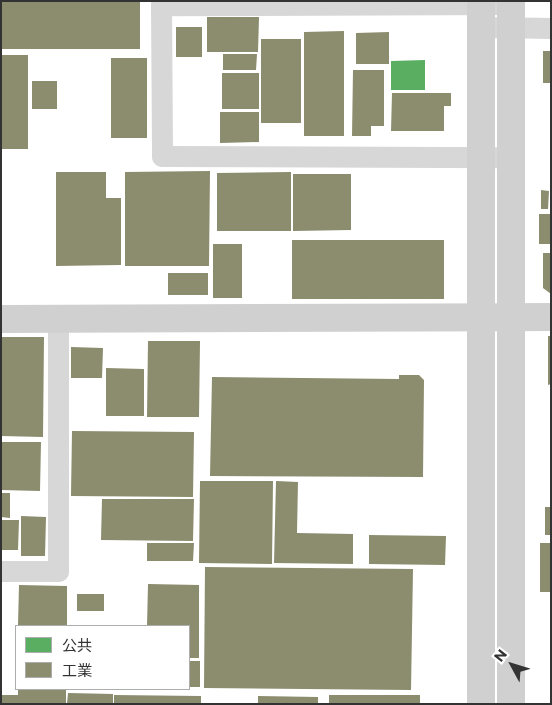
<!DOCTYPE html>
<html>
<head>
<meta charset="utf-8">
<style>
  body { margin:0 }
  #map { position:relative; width:552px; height:705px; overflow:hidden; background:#fff; font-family:Montserrat,"Noto Sans JP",sans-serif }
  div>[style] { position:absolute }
  .public>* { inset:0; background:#5aae61 }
  .industry>* { inset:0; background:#8c8c6e }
  .street>* { height:21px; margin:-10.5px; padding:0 10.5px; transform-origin:10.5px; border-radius:10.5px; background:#d7d7d7 }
  .secondary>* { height:28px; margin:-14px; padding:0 14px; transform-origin:14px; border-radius:14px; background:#d0d0d0 }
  span { translate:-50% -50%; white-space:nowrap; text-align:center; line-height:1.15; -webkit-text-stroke:5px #fff; paint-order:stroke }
  .frame { position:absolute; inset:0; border:2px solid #333; pointer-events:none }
  .legend { position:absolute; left:15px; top:625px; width:175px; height:65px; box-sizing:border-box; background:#fff; border:1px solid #adadad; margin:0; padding:6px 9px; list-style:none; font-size:15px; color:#333 }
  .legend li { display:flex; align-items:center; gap:10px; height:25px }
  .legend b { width:25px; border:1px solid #adadad }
  .north { position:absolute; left:487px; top:640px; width:50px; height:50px; -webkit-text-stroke:4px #fff; paint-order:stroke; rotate:309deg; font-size:14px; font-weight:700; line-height:20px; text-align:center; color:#333 }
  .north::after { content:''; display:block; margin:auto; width:18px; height:22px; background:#333; clip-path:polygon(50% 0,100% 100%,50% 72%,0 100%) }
</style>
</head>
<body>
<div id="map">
  <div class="public">
    <div style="clip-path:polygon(425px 60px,425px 90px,391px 90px,391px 61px)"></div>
  </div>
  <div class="industry">
    <div style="clip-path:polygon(1px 1px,140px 1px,140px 49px,1px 49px)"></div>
    <div style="clip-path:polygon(207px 17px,259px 17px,258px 52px,207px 52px)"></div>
    <div style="clip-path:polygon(176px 27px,202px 27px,202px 57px,176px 57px)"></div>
    <div style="clip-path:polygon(344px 31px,344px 136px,304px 136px,304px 32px)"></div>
    <div style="clip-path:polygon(389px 32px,389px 64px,356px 64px,356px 33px)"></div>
    <div style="clip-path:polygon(261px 39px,301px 39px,301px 123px,261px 123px)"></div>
    <div style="clip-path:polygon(543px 51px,551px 51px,551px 83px,543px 83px)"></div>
    <div style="clip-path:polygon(223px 54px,257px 54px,256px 70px,223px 70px)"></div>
    <div style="clip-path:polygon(1px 55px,28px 55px,28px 149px,1px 149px)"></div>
    <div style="clip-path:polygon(111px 58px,147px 58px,147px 138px,111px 138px)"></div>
    <div style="clip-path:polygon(353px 70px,384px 70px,384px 126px,371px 126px,371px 136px,352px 136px)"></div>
    <div style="clip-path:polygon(222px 73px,259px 73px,259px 109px,222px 109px)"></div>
    <div style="clip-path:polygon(32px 81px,57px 81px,57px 109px,32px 109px)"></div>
    <div style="clip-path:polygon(392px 93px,451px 93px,451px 106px,444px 106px,444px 131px,391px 131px)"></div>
    <div style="clip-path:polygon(220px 112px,259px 112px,259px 142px,220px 143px)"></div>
    <div style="clip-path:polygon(210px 171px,209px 266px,125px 266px,125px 172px)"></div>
    <div style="clip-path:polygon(56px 172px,106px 172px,106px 198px,121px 198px,121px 265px,56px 266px)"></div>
    <div style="clip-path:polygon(291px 172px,291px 231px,217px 231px,217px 173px)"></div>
    <div style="clip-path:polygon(293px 174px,351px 174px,351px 230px,293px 231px)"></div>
    <div style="clip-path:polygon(541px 190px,549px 191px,548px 209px,541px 209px)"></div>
    <div style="clip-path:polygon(539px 214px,551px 214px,551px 244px,539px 244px)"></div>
    <div style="clip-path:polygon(292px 240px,444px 240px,444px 299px,292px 299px)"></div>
    <div style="clip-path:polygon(213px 244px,242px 244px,242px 298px,213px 298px)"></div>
    <div style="clip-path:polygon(543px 253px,551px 253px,551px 294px,543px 288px)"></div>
    <div style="clip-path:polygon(168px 273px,208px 273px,208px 295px,168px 295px)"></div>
    <div style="clip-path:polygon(548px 336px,551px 336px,551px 384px,548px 385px)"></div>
    <div style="clip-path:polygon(1px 337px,44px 337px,43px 437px,1px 436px)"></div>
    <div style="clip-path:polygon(148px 341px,200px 341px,199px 417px,147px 417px)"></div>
    <div style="clip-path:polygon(71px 347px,103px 348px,102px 378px,71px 378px)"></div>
    <div style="clip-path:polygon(106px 368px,144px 369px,144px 416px,106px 416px)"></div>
    <div style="clip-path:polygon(399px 375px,419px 375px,424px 380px,423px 477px,210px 476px,212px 377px,399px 379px)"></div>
    <div style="clip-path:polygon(72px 431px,194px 432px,193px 497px,71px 496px)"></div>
    <div style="clip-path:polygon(1px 442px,41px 442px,40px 491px,1px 490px)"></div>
    <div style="clip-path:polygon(200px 481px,273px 481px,272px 564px,199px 563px)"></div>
    <div style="clip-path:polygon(276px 481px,298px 482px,297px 533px,353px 534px,353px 564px,274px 563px)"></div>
    <div style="clip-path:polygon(1px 493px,10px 493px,10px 518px,1px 517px)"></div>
    <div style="clip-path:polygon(102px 499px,194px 499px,193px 541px,101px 540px)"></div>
    <div style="clip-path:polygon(545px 507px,551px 507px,551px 535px,545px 535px)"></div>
    <div style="clip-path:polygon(21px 516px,46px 517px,45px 556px,21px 556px)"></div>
    <div style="clip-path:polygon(1px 520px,19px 520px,18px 550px,1px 550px)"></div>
    <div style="clip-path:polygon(369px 535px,446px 536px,445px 565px,369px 564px)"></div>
    <div style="clip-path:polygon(147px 543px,194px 543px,193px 561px,147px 561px)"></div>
    <div style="clip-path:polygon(540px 543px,551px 543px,551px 592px,540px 592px)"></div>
    <div style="clip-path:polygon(205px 567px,413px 569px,411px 690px,204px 688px)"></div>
    <div style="clip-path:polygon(148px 584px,199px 585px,199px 658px,189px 658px,189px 626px,147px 626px)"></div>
    <div style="clip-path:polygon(19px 585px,67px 586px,67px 626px,18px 626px)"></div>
    <div style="clip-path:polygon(77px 594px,104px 594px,104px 611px,77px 611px)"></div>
    <div style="clip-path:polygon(189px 661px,200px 661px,200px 687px,189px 687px)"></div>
    <div style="clip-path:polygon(18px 689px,66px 689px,66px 704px,1px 704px,1px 695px,18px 695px)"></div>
    <div style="clip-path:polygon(68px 693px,113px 694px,113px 704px,67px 704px)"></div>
    <div style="clip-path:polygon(114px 695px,201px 696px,201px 704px,114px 704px)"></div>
    <div style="clip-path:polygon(329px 695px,420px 695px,420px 704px,329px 704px)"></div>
    <div style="clip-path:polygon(258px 696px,318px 697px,318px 704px,258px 704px)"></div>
  </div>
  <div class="street">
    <div style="left:511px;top:4px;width:350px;rotate:179.8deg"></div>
    <div style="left:161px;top:5px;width:151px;rotate:89.6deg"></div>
    <div style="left:162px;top:156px;width:349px;rotate:0.2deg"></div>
    <div style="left:481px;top:27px;width:70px;rotate:0.8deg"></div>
    <div style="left:1px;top:571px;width:57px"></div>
    <div style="left:58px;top:571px;width:252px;rotate:-90deg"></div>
  </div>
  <div class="secondary">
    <div style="left:1px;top:319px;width:550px;rotate:-0.21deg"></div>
    <div style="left:481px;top:704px;width:703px;rotate:-90deg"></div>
    <div style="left:511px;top:704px;width:703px;rotate:-90deg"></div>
  </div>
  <div class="frame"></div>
  <ul class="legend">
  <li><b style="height:14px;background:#5aae61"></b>公共</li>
  <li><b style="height:14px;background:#8c8c6e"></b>工業</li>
  </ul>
  <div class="north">N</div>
</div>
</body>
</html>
